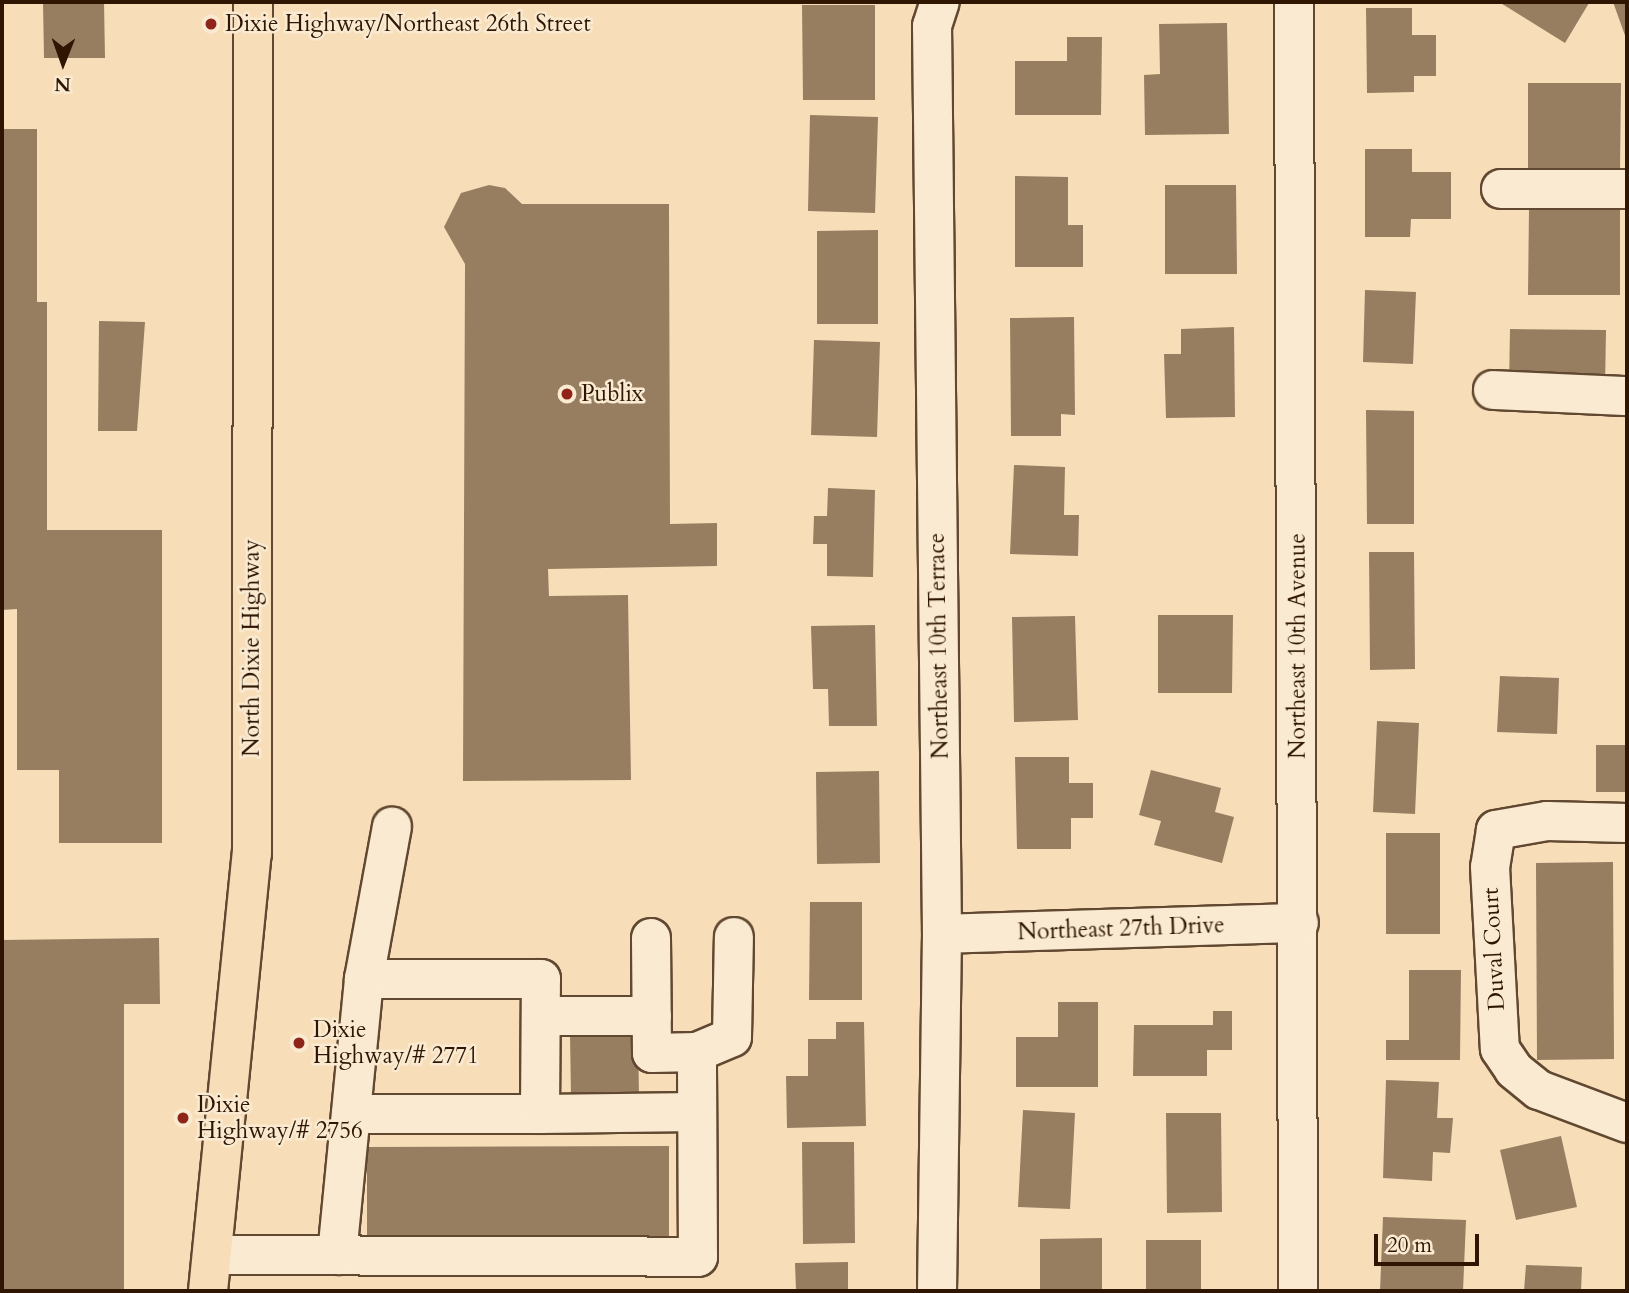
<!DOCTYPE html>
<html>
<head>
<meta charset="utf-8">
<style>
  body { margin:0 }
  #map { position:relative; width:1629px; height:1293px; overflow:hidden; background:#f7deb9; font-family:Cardo,serif }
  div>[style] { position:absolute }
  .building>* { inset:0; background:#977e61 }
  .roads { filter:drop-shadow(2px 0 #614830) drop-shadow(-2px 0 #614830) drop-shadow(0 2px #614830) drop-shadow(0 -2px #614830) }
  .minor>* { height:38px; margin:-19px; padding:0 19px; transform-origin:19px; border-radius:19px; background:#faead2 }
  .major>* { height:38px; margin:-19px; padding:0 19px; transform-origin:19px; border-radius:19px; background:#f7deb9 }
  .dots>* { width:19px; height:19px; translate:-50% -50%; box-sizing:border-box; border:4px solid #faead2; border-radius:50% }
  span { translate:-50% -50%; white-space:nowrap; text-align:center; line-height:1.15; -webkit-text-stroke:5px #faead2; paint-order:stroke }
  .poi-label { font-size:23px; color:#2f1602 }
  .left { translate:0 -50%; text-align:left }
  .street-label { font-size:23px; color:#2f1602 }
  .frame { position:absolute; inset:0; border:4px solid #2f1602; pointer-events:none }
  .north { position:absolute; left:28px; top:28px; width:70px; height:70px; -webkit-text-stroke:5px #faead2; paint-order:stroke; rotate:181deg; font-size:19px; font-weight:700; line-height:28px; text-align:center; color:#2f1602 }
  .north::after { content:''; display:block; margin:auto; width:24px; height:32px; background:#2f1602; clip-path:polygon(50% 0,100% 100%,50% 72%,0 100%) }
  .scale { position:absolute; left:1374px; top:1234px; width:105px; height:32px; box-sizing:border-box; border:4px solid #2f1602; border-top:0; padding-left:9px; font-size:21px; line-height:24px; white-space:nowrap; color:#2f1602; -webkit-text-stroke:5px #faead2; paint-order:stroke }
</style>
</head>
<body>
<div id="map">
  <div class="building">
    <div style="clip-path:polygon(43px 2px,104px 2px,105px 58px,44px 58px)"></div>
    <div style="clip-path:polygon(1499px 2px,1586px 2px,1589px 3px,1565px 43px)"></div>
    <div style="clip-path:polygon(1613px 2px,1627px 2px,1627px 41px)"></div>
    <div style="clip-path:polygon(802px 5px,875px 5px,875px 100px,803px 100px)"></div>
    <div style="clip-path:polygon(1366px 8px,1412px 8px,1412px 35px,1436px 35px,1436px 76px,1414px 76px,1414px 92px,1367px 93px)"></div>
    <div style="clip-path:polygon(1227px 23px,1229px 134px,1145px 135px,1144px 75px,1160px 74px,1159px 24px)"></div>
    <div style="clip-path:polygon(1067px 37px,1102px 37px,1101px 115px,1015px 115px,1015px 61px,1067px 61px)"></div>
    <div style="clip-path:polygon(1528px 83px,1621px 83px,1620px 170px,1528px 169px)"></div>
    <div style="clip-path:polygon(810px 115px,878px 117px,875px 213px,808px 211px)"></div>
    <div style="clip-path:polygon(2px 129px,37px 129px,37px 302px,47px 302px,47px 530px,162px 530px,162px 843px,59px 843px,59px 770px,17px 770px,17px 609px,2px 610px)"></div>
    <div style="clip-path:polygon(1365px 149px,1412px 149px,1412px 172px,1451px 172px,1451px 219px,1411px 219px,1410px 237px,1365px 237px)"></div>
    <div style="clip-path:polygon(1015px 176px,1068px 177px,1068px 225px,1083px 225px,1083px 267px,1015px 267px)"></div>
    <div style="clip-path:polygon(489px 185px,505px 188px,522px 204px,669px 204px,670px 524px,717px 523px,717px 566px,548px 569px,549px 596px,628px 595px,631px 780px,463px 781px,465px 264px,444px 227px,461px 193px)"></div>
    <div style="clip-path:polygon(1165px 185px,1236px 185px,1237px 274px,1165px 274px)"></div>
    <div style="clip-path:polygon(1529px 208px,1620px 209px,1620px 295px,1528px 295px)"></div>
    <div style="clip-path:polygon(878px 230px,878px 324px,817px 324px,817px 231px)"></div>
    <div style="clip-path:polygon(1365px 290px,1416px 292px,1413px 364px,1363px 362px)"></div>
    <div style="clip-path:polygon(1074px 317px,1075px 415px,1061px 414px,1061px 436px,1011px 436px,1010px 318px)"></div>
    <div style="clip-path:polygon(99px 321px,145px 322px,137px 431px,98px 431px)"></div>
    <div style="clip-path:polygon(1234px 327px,1235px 417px,1166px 418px,1164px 354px,1181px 354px,1181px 329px)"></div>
    <div style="clip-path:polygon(1510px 329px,1606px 330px,1605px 388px,1509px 388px)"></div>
    <div style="clip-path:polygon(814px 340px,880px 342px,877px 437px,811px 435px)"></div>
    <div style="clip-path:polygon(1366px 410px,1414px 411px,1414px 524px,1367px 524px)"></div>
    <div style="clip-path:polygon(1014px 465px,1065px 467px,1064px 515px,1079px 515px,1078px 556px,1010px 554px)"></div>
    <div style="clip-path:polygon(828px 488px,875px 490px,873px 577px,827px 576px,827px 544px,813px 544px,814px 516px,827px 516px)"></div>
    <div style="clip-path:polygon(1369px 552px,1414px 552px,1415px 669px,1370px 670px)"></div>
    <div style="clip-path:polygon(1158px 615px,1233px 615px,1232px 693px,1158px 693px)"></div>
    <div style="clip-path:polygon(1075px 616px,1078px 720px,1014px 722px,1012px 617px)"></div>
    <div style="clip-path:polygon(875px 625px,877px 726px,829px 726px,828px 689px,813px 689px,811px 626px)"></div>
    <div style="clip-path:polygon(1500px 676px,1559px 678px,1557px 734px,1497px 732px)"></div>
    <div style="clip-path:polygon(1377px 721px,1419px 723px,1415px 814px,1373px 812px)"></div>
    <div style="clip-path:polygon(1596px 745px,1627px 745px,1627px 792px,1596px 792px)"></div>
    <div style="clip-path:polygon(1015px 757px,1069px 757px,1069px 783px,1093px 783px,1093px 818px,1071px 818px,1071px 849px,1017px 849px)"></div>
    <div style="clip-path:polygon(1151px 770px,1221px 788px,1215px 812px,1234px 817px,1222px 863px,1154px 845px,1161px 821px,1139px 815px)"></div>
    <div style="clip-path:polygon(879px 771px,880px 863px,817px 864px,816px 772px)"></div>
    <div style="clip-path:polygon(1386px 833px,1440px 833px,1440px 934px,1386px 934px)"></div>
    <div style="clip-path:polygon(1613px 862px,1614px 1059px,1537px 1060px,1536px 863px)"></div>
    <div style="clip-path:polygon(810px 902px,862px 902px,862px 1000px,809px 1000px)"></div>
    <div style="clip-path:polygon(159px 938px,160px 1004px,124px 1004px,124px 1291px,2px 1291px,2px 940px)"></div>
    <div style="clip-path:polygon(1409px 970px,1461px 970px,1460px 1060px,1386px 1060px,1386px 1040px,1409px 1040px)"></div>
    <div style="clip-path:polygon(1058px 1002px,1098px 1002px,1098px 1087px,1016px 1087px,1016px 1037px,1058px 1037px)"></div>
    <div style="clip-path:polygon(1213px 1011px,1232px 1011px,1232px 1050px,1207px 1050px,1207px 1076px,1133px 1076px,1134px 1025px,1213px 1025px)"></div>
    <div style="clip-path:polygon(836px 1022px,864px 1022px,866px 1126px,787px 1128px,786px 1076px,808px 1076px,808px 1039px,836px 1039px)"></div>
    <div style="clip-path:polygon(638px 1033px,639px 1098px,571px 1098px,570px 1034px)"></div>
    <div style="clip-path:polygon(1386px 1080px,1439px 1082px,1437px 1118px,1453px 1118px,1450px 1153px,1433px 1152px,1432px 1181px,1383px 1178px)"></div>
    <div style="clip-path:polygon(1023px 1110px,1075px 1113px,1070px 1209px,1018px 1207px)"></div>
    <div style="clip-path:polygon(1166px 1113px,1221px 1113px,1222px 1212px,1167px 1213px)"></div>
    <div style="clip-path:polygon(1561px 1136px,1577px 1207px,1516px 1220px,1500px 1150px)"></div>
    <div style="clip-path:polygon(802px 1142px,854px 1142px,855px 1243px,803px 1244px)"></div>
    <div style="clip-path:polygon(669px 1146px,669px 1241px,367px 1242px,367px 1147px)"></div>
    <div style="clip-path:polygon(1383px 1217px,1466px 1220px,1463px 1291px,1380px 1291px)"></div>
    <div style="clip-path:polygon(1102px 1238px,1102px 1291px,1040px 1291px,1040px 1239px)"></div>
    <div style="clip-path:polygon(1146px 1240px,1201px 1240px,1201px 1291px,1146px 1291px)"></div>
    <div style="clip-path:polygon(848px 1262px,848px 1291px,796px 1291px,795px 1263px)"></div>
    <div style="clip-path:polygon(1526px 1265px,1582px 1267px,1581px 1291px,1524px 1291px)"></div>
  </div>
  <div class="roads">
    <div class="minor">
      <div style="left:1294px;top:2px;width:1289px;rotate:89.82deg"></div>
      <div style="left:1501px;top:189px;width:126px"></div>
      <div style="left:1493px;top:390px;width:134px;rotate:2.6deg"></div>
      <div style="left:1627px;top:823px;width:80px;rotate:-178.6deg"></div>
      <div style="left:1547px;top:821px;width:52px;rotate:170deg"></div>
      <div style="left:1496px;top:830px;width:37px;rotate:99deg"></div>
      <div style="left:1490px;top:867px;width:182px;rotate:86.9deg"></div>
      <div style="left:1500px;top:1049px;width:25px;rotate:56deg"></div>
      <div style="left:1514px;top:1070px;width:32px;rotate:39deg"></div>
      <div style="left:1539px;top:1090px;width:94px;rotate:20.6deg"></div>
      <div style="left:942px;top:934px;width:357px;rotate:-1.8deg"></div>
      <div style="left:541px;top:1016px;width:111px"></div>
      <div style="left:697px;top:1052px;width:38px;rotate:-23deg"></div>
      <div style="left:732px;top:1037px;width:100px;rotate:-88.9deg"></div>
      <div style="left:351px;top:1114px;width:189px"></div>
      <div style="left:540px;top:1114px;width:135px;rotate:-89.6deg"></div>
      <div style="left:541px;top:979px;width:177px;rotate:180deg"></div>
      <div style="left:540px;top:1114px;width:157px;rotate:-0.7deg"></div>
      <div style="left:213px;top:1255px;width:485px;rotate:0.2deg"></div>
      <div style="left:698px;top:1257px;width:205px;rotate:-90.3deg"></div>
      <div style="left:697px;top:1052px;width:45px;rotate:178.7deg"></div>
      <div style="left:652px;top:1053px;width:115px;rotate:-90.5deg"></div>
      <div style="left:337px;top:1255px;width:277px;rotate:-84.4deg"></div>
      <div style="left:364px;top:979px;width:155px;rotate:-79.6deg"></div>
      <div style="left:937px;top:1291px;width:357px;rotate:-89.2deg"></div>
      <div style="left:942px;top:934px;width:908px;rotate:-90.63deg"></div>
      <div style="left:932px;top:26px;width:25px;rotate:-72deg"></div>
    </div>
    <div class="major">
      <div style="left:208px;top:1291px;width:439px;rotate:-84.3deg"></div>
      <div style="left:252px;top:854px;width:852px;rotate:-89.93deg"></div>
    </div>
  </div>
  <div class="dots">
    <div style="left:211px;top:24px;background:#8f2418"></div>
    <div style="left:567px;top:394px;background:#8f2418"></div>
    <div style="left:299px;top:1043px;background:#8f2418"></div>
    <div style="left:183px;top:1118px;background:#8f2418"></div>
  </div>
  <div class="poi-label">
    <span class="left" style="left:225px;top:24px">Dixie Highway/Northeast 26th Street</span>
    <span class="left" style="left:581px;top:394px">Publix</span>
    <span class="left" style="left:313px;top:1043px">Dixie<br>Highway/# 2771</span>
    <span class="left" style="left:197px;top:1118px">Dixie<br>Highway/# 2756</span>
  </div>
  <div class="street-label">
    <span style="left:939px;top:646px;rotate:-91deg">Northeast 10th Terrace</span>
    <span style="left:1298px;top:646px;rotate:-90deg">Northeast 10th Avenue</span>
    <span style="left:252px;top:648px;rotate:-90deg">North Dixie Highway</span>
    <span style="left:1121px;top:929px;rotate:-2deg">Northeast 27th Drive</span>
    <span style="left:1494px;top:949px;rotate:-93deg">Duval Court</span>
  </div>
  <div class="frame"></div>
  <div class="north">N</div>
  <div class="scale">20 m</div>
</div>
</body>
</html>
